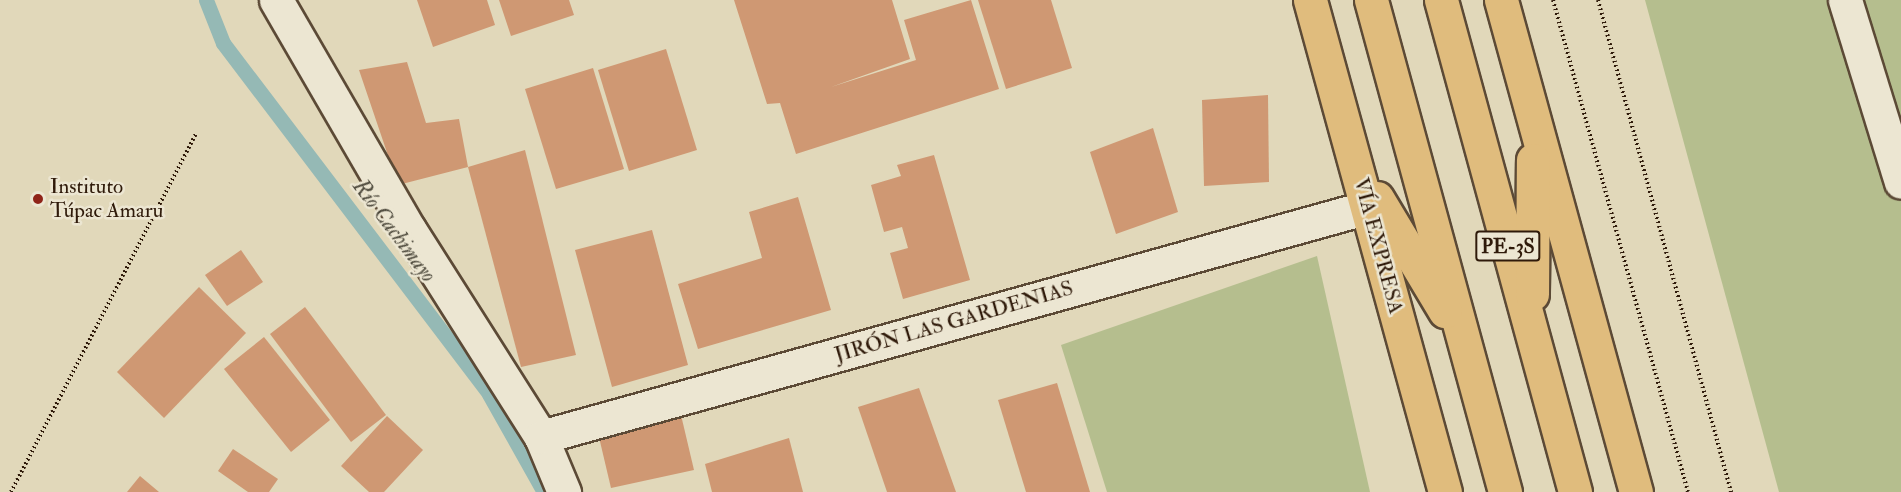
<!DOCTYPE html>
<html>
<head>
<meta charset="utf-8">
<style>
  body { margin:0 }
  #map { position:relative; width:1901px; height:492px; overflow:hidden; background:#e1d8ba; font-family:"IM FELL Double Pica",serif }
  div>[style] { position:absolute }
  .green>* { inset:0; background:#b5be8e }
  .stream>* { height:15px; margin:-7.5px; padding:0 7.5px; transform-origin:7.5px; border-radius:7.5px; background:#95b9b5 }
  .building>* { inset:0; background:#cf9873 }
  .path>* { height:4px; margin-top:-2px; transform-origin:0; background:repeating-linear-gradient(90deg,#2f1a0a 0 1.5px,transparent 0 4.5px) }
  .roads { filter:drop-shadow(2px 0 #5c4a36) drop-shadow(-2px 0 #5c4a36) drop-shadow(0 2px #5c4a36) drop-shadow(0 -2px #5c4a36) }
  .minor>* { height:33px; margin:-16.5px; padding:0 16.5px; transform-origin:16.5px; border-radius:16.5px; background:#ece6d2 }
  .major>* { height:33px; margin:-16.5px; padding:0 16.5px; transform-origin:16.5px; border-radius:16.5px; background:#e0bc7d }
  .dots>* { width:16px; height:16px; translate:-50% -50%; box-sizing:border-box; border:3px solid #ece6d2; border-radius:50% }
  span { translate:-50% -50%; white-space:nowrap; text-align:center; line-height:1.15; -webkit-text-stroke:5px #ece6d2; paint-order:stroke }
  .shield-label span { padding:2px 4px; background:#ece6d2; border:2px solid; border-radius:4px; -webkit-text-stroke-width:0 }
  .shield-label { font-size:20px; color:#2f1a0a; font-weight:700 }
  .poi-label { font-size:21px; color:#2f1a0a }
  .left { translate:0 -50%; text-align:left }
  .street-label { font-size:21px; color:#2f1a0a }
  .water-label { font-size:22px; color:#4e4a3d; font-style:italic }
</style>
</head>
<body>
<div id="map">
  <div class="green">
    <div style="clip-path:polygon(1645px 0,1901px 0,1901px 492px,1779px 492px)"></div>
    <div style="clip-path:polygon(1317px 256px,1370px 492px,1107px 492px,1061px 345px)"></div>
  </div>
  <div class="stream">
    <div style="left:206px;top:0;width:46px;rotate:68.4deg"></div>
    <div style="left:223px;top:43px;width:440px;rotate:52.8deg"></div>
    <div style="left:489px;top:394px;width:112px;rotate:60.7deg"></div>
  </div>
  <div class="building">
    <div style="clip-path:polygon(417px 0,487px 0,495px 25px,433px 47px)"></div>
    <div style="clip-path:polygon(499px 0,569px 0,574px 15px,511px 36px)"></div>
    <div style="clip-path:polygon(734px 0,892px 0,910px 59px,831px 87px,916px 60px,904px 20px,971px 0,999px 89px,796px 154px,780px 103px,767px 104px)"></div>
    <div style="clip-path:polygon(978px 0,1051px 0,1072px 68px,1006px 89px)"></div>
    <div style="clip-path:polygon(666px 49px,697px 150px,629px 171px,598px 70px)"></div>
    <div style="clip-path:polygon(407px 62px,426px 123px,459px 119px,468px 167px,398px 185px,359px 70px)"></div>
    <div style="clip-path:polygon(593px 68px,624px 169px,556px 189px,525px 89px)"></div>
    <div style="clip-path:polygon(1268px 95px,1269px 182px,1204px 186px,1202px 100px)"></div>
    <div style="clip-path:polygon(1153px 128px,1178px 212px,1116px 234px,1090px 152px)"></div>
    <div style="clip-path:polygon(525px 150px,576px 355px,521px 367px,468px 167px)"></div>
    <div style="clip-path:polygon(934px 155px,970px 280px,903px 299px,890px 253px,908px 248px,902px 227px,884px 232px,871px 185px,901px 176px,897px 165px)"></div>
    <div style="clip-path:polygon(798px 197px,831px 310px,698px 349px,678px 284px,762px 258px,749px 212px)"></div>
    <div style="clip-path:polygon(652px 230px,688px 365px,612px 387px,575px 250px)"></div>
    <div style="clip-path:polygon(241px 250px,263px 282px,227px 306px,205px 275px)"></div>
    <div style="clip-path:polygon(199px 287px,246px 333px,164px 418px,117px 372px)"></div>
    <div style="clip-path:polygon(305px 307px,386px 415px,351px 442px,270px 334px)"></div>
    <div style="clip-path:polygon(264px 337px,330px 420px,291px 452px,224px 369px)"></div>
    <div style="clip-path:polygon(1057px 383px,1090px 492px,1026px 492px,998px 400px)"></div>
    <div style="clip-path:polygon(919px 388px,956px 492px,887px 492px,858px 407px)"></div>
    <div style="clip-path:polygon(681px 415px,694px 470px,611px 488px,598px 433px)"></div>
    <div style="clip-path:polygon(387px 416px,423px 450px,384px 492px,369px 492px,341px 466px)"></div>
    <div style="clip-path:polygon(789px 438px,803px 492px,712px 492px,705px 464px)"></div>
    <div style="clip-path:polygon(233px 449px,278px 479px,269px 492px,248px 492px,218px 471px)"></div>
    <div style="clip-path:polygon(140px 476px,159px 492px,127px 492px)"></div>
  </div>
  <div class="path">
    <div style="left:1553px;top:0;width:510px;rotate:74.66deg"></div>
    <div style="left:1598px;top:0;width:510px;rotate:74.87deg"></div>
    <div style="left:11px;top:492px;width:404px;rotate:-62.7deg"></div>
  </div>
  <div class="roads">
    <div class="minor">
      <div style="left:276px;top:0;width:265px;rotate:59.9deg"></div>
      <div style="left:409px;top:229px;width:246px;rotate:57.6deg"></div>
      <div style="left:541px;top:437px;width:60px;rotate:67.3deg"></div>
      <div style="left:1845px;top:0;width:190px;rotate:72.9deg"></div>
      <div style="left:541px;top:437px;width:858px;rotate:-15.54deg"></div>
    </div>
    <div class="major">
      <div style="left:1310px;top:0;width:510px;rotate:74.66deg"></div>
      <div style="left:1371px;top:0;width:510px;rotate:74.76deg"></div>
      <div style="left:1441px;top:0;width:510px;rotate:74.76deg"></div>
      <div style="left:1501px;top:0;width:510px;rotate:74.66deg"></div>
      <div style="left:1377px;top:198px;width:132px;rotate:59deg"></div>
      <div style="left:1532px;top:294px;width:134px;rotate:-89.6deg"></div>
    </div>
  </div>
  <div class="dots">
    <div style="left:38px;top:199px;background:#8f2418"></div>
  </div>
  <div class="shield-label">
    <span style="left:1508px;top:246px">PE-3S</span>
  </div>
  <div class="poi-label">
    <span class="left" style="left:50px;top:199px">Instituto<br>Túpac Amaru</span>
  </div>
  <div class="street-label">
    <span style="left:1378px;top:246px;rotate:75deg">VÍA EXPRESA</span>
    <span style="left:954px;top:322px;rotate:-16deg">JIRÓN LAS GARDENIAS</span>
  </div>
  <div class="water-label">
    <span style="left:394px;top:231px;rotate:53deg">Río Cachimayo</span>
  </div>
</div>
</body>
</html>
